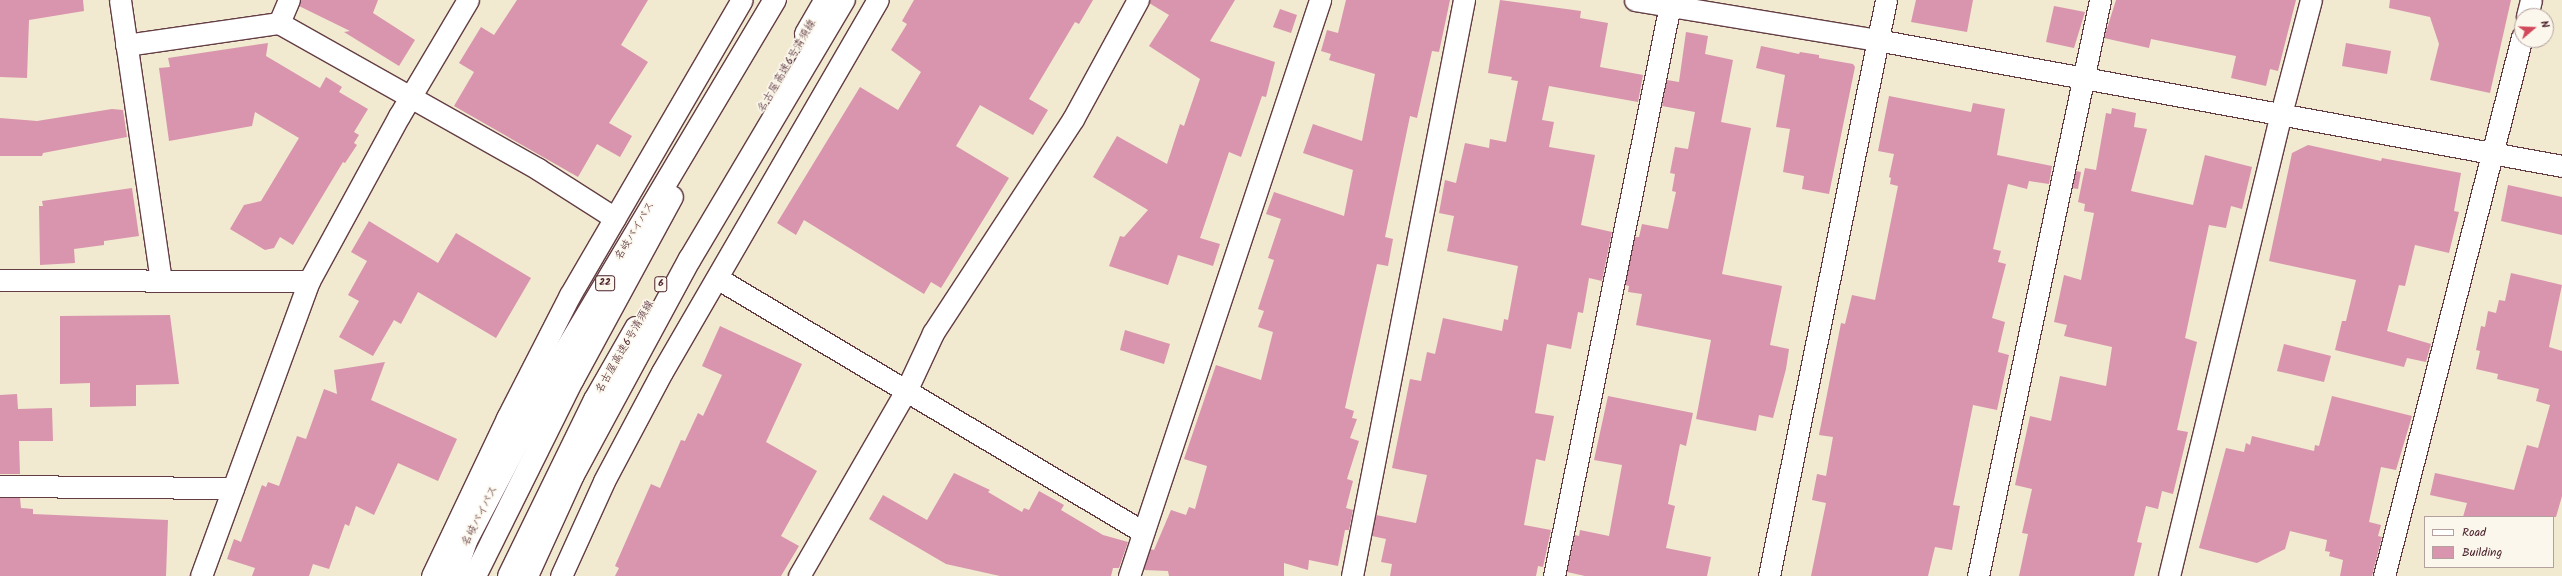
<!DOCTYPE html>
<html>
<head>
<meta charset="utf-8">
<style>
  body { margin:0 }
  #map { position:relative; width:2562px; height:576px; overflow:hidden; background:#f1e9d0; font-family:Kalam,"Klee One",sans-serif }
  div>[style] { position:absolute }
  .building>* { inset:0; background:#d895ad }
  .roads { filter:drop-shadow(1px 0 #633d44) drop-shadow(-1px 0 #633d44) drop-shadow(0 1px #633d44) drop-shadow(0 -1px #633d44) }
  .street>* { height:21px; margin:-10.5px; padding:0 10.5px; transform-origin:10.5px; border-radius:10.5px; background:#fff }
  .highway>* { height:22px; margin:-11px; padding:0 11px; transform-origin:11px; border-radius:11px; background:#fff }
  span { translate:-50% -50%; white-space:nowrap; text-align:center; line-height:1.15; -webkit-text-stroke:3.5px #fbf7ec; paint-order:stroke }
  .shield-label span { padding:1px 3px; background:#fbf7ec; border:1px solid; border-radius:3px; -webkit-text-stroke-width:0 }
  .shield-label { font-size:10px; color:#4a1f2b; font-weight:700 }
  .street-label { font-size:11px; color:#4a1f2b }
  .legend { position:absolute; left:2424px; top:516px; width:130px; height:52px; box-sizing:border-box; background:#fbf7ec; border:1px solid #b4a19f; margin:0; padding:5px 7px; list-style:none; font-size:12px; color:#4a1f2b }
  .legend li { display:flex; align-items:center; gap:8px; height:20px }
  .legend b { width:20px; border:1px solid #b4a19f }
  .north { position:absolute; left:2514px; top:8px; width:40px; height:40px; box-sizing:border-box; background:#fbf7ec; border:1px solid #b4a19f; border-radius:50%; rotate:71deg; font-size:11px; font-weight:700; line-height:16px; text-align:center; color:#4a1f2b }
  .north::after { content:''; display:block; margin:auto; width:14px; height:18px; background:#d1495b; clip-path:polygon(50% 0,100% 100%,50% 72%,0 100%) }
</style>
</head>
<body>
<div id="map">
  <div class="building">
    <div style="clip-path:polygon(0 0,83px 0,84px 11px,29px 20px,27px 78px,0 77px)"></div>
    <div style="clip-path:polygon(301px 0,378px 0,373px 13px,415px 40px,399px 66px,344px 32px,350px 31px,299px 6px)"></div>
    <div style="clip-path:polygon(517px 0,648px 0,621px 45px,648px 62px,609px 123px,632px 136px,620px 157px,597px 144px,578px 177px,454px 106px,474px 72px,459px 63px,481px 27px,494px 35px)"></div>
    <div style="clip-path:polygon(914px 0,1093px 0,1079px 24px,1075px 22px,1029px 99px,1048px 110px,1033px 135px,980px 105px,956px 146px,1009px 178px,941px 288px,931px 282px,924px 294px,804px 220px,796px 235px,777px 223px,860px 87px,898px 110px,921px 72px,891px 50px,907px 24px,902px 21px)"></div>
    <div style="clip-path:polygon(1150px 0,1235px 0,1210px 41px,1275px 62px,1266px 97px,1262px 96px,1241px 157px,1229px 152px,1200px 238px,1220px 244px,1213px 266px,1178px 255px,1168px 285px,1109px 266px,1120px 236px,1124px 237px,1148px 210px,1093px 177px,1117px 136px,1167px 164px,1180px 124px,1184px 126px,1200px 79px,1149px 46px,1169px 15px,1149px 3px)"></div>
    <div style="clip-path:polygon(1346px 0,1450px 0,1439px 52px,1432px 51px,1417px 118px,1410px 116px,1385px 237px,1393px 239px,1388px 266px,1377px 264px,1345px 408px,1354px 411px,1352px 418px,1357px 419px,1350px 438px,1359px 441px,1347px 479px,1353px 481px,1346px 508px,1353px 510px,1349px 530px,1345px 530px,1338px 566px,1309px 560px,1308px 570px,1284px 563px,1284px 576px,1169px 576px,1168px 571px,1144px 570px,1150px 549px,1154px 550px,1171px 510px,1186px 515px,1189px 507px,1195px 509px,1207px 466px,1184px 459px,1216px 365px,1261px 380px,1273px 332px,1258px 327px,1264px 311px,1258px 309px,1274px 260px,1268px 258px,1281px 219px,1266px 214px,1274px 192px,1344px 216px,1353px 170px,1303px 153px,1313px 124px,1362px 141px,1375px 74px,1329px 60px,1331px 54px,1321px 51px,1327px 30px,1338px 33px)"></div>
    <div style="clip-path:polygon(1500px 0,1581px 11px,1580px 18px,1608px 23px,1600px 67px,1643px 75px,1638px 102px,1549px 86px,1542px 120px,1554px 122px,1549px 147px,1595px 155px,1581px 225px,1612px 232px,1602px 281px,1589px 278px,1583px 313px,1578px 312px,1571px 349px,1547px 344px,1535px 413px,1554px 416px,1545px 461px,1536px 459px,1524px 525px,1551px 530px,1543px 567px,1538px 566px,1536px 576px,1390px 576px,1392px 564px,1381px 562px,1386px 539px,1372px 536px,1376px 515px,1416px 523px,1427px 475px,1392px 468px,1410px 379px,1421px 381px,1427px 352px,1435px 354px,1443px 318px,1502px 331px,1504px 319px,1508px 320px,1518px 266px,1447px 251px,1454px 216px,1439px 213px,1445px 180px,1456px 183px,1465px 143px,1489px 148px,1490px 139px,1506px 142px,1518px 81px,1511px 80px,1512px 77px,1488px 73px)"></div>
    <div style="clip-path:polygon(1916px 0,1973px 0,1967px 32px,1911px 22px)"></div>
    <div style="clip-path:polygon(2116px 0,2296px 0,2278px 71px,2270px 69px,2266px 86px,2231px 78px,2236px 56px,2151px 39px,2149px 48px,2104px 38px)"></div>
    <div style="clip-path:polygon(2390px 0,2511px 0,2490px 93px,2430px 80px,2439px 44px,2430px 17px,2389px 8px)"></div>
    <div style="clip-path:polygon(2054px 6px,2085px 12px,2074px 48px,2046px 42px)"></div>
    <div style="clip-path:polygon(1280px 9px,1297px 15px,1291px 33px,1273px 27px)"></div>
    <div style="clip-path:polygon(1686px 32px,1708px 36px,1705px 54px,1733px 60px,1721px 122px,1751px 128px,1722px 274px,1782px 286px,1770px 345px,1789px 349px,1786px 369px,1773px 418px,1759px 415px,1756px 431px,1696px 419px,1711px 340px,1636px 325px,1642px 294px,1628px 292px,1629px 286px,1625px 285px,1635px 237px,1639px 237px,1642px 224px,1668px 229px,1676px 192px,1672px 191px,1675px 174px,1670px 173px,1675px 147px,1688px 149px,1695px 112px,1662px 106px,1667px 80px,1679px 82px)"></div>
    <div style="clip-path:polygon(268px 43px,266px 56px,320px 88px,326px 77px,342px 87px,339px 92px,368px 109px,354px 132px,359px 135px,354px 143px,357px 145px,345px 163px,343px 162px,293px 245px,280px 237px,274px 248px,265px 250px,230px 229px,244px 205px,261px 201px,299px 138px,255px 112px,252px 126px,169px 141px,159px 68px,170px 67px,168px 58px)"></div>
    <div style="clip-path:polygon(2346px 43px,2391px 51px,2387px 74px,2342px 66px)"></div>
    <div style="clip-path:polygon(1761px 46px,1799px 54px,1800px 52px,1819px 55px,1819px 58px,1853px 64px,1855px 67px,1829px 194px,1802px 189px,1804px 176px,1783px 172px,1790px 129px,1776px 127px,1785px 75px,1756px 68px)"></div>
    <div style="clip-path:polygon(1889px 96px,1971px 112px,1973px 103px,2005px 109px,1997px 155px,2052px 166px,2049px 184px,2029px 181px,2027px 189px,2008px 184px,1993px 249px,2001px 251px,1998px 262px,2006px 264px,1992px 318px,2005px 322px,1998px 352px,2009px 355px,1997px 410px,1973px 405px,1953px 505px,1960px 506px,1952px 550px,1935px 547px,1928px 576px,1811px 576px,1826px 503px,1812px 500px,1817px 474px,1826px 476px,1833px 437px,1819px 435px,1841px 323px,1845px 324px,1852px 295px,1875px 300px,1898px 186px,1890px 184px,1891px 178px,1889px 177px,1894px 154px,1878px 151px)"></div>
    <div style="clip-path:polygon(2112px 108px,2136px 113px,2134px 127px,2147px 129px,2131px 191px,2193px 205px,2205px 155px,2252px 167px,2242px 209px,2231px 206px,2226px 228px,2209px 225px,2185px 338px,2197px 342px,2177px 430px,2188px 432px,2173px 494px,2162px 491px,2158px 509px,2146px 506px,2137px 542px,2142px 543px,2134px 576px,2019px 576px,2028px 534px,2022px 533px,2032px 489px,2015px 485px,2030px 416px,2051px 421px,2060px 376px,2106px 386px,2112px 347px,2064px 336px,2067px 325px,2054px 322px,2064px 275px,2081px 280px,2094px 213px,2084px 211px,2085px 204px,2078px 202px,2085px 168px,2096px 170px,2106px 113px,2111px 114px)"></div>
    <div style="clip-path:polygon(112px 109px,123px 110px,127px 137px,43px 153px,42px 156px,0 156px,0 118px,37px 121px)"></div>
    <div style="clip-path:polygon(2308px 145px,2381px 161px,2382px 158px,2461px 173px,2454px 211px,2459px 212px,2449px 253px,2415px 245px,2405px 286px,2399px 285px,2387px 331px,2431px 344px,2426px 362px,2407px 358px,2404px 367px,2335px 350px,2342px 321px,2346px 321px,2356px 280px,2269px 261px,2292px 153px)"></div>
    <div style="clip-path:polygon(2076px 171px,2081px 172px,2078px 189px,2072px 188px)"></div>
    <div style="clip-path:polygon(2508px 185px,2562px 197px,2562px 235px,2501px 221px)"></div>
    <div style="clip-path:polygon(132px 188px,139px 236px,104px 241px,104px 245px,74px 249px,75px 263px,40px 265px,39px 206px,43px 206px,42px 201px)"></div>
    <div style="clip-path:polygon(369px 221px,438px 263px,456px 233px,531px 278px,496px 338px,418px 292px,401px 324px,394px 320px,373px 356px,339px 337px,359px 301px,348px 295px,367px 261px,351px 252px)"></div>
    <div style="clip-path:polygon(2511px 273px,2562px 285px,2549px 347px,2562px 351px,2562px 496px,2556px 517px,2463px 517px,2467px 503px,2430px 495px,2435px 473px,2514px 490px,2527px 445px,2538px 448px,2550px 405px,2536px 401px,2539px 389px,2497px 379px,2498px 374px,2476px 369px,2480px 351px,2476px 350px,2481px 326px,2485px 327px,2488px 311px,2496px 313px,2499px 300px,2505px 301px)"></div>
    <div style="clip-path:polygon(170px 315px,179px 384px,136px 385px,136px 406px,90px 407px,90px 383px,60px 384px,60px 316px)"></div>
    <div style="clip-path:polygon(720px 326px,802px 364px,766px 442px,817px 471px,781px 536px,799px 546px,781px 576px,615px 576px,619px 568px,615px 566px,651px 484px,660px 488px,681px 440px,685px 441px,698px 413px,703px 416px,722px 375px,702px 366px)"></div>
    <div style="clip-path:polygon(1125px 330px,1170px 344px,1164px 364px,1120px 350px)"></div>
    <div style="clip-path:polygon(2284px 344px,2331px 356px,2324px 382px,2277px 371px)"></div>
    <div style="clip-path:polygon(385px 362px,371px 400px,457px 439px,438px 481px,398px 463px,374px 515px,356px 506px,349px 526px,345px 524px,329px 569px,313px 564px,309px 576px,252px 576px,255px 568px,227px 559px,234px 539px,241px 542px,262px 485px,266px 487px,268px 482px,279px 486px,297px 436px,306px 439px,324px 389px,337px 394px,334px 370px)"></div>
    <div style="clip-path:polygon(17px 394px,18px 409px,52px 408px,53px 441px,19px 441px,20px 474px,0 474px,0 395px)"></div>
    <div style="clip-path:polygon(1608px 396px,1693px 413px,1686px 446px,1680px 444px,1668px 504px,1675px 506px,1666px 548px,1711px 557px,1707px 576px,1585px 576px,1567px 572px,1575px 535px,1579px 536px,1580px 530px,1609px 536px,1622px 465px,1594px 460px)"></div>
    <div style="clip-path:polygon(2332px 396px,2412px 416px,2396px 470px,2381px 467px,2369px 522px,2381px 525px,2378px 536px,2382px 537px,2372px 576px,2340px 576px,2343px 560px,2329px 556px,2330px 552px,2325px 551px,2327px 540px,2290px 531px,2285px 549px,2257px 563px,2199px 548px,2226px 448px,2244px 452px,2246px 443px,2250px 445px,2252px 436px,2314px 451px,2315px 445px,2319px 446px)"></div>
    <div style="clip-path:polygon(954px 473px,990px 490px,988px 492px,1022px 512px,1024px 508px,1029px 510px,1039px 491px,1064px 505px,1061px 510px,1103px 535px,1128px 542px,1119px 568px,1113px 568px,1111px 576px,1000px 576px,946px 564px,869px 519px,883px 495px,927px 520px)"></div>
    <div style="clip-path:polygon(0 498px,20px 498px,21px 508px,33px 509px,33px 514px,168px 520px,166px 576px,0 576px)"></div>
  </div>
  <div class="roads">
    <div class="street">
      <div style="left:120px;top:0;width:283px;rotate:81.7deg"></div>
      <div style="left:1635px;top:0;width:245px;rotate:9.4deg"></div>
      <div style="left:1877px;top:40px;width:696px;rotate:10.42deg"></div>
      <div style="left:2527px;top:16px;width:16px;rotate:-76deg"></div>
      <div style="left:279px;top:23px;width:25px;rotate:-67deg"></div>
      <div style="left:126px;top:45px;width:155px;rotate:-8.2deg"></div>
      <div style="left:279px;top:23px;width:297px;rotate:29.4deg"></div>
      <div style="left:538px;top:169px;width:91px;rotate:32.5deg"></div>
      <div style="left:717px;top:278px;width:496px;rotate:30.8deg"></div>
      <div style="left:0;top:280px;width:309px;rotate:0.2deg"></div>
      <div style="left:0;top:486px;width:233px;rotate:0.5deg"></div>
      <div style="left:201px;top:576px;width:314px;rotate:-69.9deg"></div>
      <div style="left:309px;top:281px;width:188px;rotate:-61.4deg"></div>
      <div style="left:399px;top:116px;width:135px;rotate:-59.3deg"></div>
      <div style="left:432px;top:576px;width:175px;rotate:-64.6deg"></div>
      <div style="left:507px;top:418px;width:138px;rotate:-62.9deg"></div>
      <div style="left:570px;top:295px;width:341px;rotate:-59.8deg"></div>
      <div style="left:561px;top:576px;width:104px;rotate:-65.6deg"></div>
      <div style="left:604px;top:481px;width:123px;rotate:-62deg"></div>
      <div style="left:662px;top:372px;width:430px;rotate:-59.9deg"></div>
      <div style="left:799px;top:576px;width:214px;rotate:-60deg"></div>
      <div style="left:906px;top:391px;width:64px;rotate:-65deg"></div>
      <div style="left:933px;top:333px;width:256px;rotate:-56.8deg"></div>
      <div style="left:1073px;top:119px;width:136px;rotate:-61.4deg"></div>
      <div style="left:1129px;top:576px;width:607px;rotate:-71.65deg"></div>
      <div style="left:1352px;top:576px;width:587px;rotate:-79deg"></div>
      <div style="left:1554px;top:576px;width:588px;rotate:-78.52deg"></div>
      <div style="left:1769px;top:576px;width:588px;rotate:-78.52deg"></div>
      <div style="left:1978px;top:576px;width:589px;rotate:-78.04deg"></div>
      <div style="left:2169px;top:576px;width:475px;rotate:-76.4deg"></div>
      <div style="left:2281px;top:114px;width:118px;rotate:-75.3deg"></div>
      <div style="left:2384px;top:576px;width:556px;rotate:-75.64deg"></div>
    </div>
    <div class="highway">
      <div style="left:806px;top:34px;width:39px;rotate:-60deg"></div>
      <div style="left:454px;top:576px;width:37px;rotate:-71deg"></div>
      <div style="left:466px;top:541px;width:208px;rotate:-62.4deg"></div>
      <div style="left:562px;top:357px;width:416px;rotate:-59.2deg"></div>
      <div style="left:475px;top:576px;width:220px;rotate:-63.6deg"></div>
      <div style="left:573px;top:379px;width:207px;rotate:-61.5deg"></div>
      <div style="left:509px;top:576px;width:196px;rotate:-64deg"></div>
      <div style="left:595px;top:400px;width:83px;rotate:-60.3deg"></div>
      <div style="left:527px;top:576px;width:111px;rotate:-65.5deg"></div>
      <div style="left:573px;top:475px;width:246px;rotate:-61.6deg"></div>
      <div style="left:690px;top:259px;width:301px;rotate:-59.3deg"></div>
    </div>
  </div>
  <div class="shield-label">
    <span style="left:605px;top:283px">22</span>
    <span style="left:661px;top:284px">6</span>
  </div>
  <div class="street-label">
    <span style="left:787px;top:66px;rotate:-60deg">名古屋高速6号清須線</span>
    <span style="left:635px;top:231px;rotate:-59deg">名岐バイパス</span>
    <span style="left:625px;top:347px;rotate:-60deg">名古屋高速6号清須線</span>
    <span style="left:480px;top:516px;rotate:-63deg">名岐バイパス</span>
  </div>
  <ul class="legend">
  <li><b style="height:5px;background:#fff"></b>Road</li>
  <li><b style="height:11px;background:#d895ad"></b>Building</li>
  </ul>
  <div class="north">N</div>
</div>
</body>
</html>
